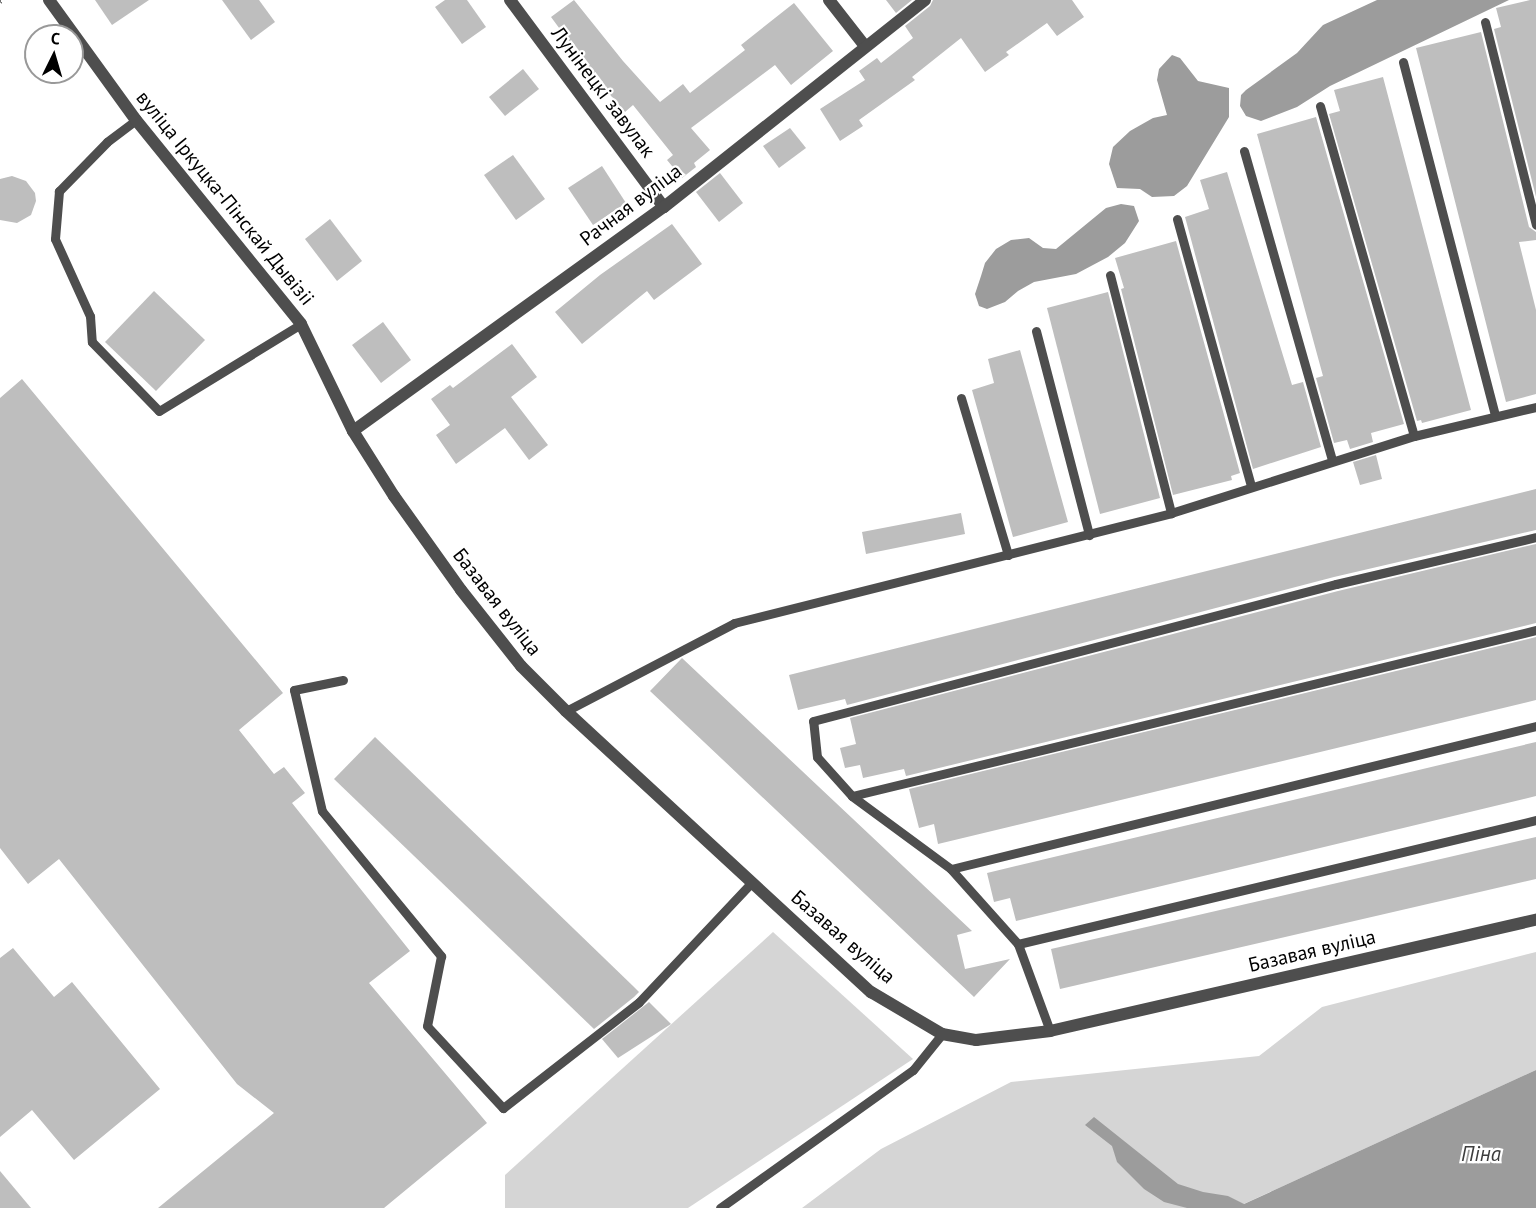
<!DOCTYPE html>
<html>
<head>
<meta charset="utf-8">
<style>
  body { margin:0 }
  #map { position:relative; width:1536px; height:1208px; overflow:hidden; background:#fff; font-family:"PT Sans",sans-serif }
  div>[style] { position:absolute }
  .green>* { inset:0; background:#d5d5d5 }
  .water>* { inset:0; background:#9c9c9c }
  .building>* { inset:0; background:#bebebe }
  .path>* { height:4px; margin-top:-2px; transform-origin:0; background:repeating-linear-gradient(90deg,#707070 0 1.5px,transparent 0 4.5px) }
  .lane>* { height:9px; margin:-4.5px; padding:0 4.5px; transform-origin:4.5px; border-radius:4.5px; background:#4e4e4e }
  .street>* { height:12px; margin:-6px; padding:0 6px; transform-origin:6px; border-radius:6px; background:#4e4e4e }
  span { translate:-50% -50%; white-space:nowrap; text-align:center; line-height:1.15; -webkit-text-stroke:4.5px #fff; paint-order:stroke }
  .street-label { font-size:20px; color:#000 }
  .water-label { font-size:21px; color:#3d3d3d; font-style:italic }
  .north { position:absolute; left:24px; top:24px; width:60px; height:60px; box-sizing:border-box; background:#fff; border:2px solid #999; border-radius:50%; rotate:5deg; font-size:16px; font-weight:700; line-height:24px; text-align:center; color:#000 }
  .north::after { content:''; display:block; margin:auto; width:21px; height:27px; background:#000; clip-path:polygon(50% 0,100% 100%,50% 72%,0 100%) }
</style>
</head>
<body>
<div id="map">
  <div class="green">
    <div style="clip-path:polygon(773px 932px,913px 1059px,688px 1208px,505px 1208px,505px 1175px)"></div>
    <div style="clip-path:polygon(1536px 952px,1536px 1070px,1235px 1208px,802px 1208px,881px 1149px,1011px 1082px,1259px 1056px,1322px 1007px)"></div>
  </div>
  <div class="water">
    <div style="clip-path:polygon(1377px 0,1509px 0,1330px 86px,1297px 107px,1261px 121px,1246px 116px,1240px 106px,1241px 95px,1246px 90px,1297px 53px,1323px 25px)"></div>
    <div style="clip-path:polygon(1172px 55px,1180px 58px,1198px 81px,1229px 88px,1229px 117px,1187px 186px,1174px 196px,1152px 197px,1140px 189px,1117px 188px,1109px 164px,1113px 147px,1130px 131px,1153px 118px,1167px 115px,1157px 80px,1159px 69px)"></div>
    <div style="clip-path:polygon(1121px 204px,1134px 206px,1139px 221px,1125px 243px,1108px 257px,1076px 274px,1034px 282px,1018px 291px,1005px 302px,987px 309px,979px 306px,975px 294px,981px 276px,985px 263px,996px 249px,1011px 240px,1029px 238px,1043px 248px,1056px 249px,1106px 208px)"></div>
    <div style="clip-path:polygon(1536px 1070px,1536px 1208px,1187px 1208px,1164px 1202px,1144px 1189px,1117px 1162px,1112px 1146px,1085px 1125px,1094px 1117px,1178px 1184px,1203px 1192px,1228px 1196px,1244px 1204px)"></div>
  </div>
  <div class="building">
    <div style="clip-path:polygon(95px 0,149px 0,112px 25px)"></div>
    <div style="clip-path:polygon(222px 0,259px 0,275px 22px,251px 40px)"></div>
    <div style="clip-path:polygon(445px 0,467px 0,486px 27px,462px 44px,435px 7px)"></div>
    <div style="clip-path:polygon(574px 0,623px 61px,660px 102px,683px 84px,690px 93px,745px 50px,741px 45px,794px 3px,833px 51px,791px 85px,775px 65px,691px 128px,710px 150px,694px 163px,696px 167px,682px 178px,667px 160px,673px 155px,633px 105px,625px 112px,599px 82px,551px 17px)"></div>
    <div style="clip-path:polygon(886px 0,912px 0,896px 13px)"></div>
    <div style="clip-path:polygon(933px 0,1072px 0,1084px 17px,1057px 36px,1047px 23px,1006px 52px,1009px 55px,985px 72px,961px 38px,912px 77px,915px 80px,859px 120px,863px 126px,840px 141px,820px 109px,865px 80px,859px 71px,877px 58px,881px 63px,913px 38px,905px 26px,930px 6px)"></div>
    <div style="clip-path:polygon(1530px 0,1536px 0,1536px 197px,1494px 29px,1501px 27px,1496px 8px)"></div>
    <div style="clip-path:polygon(1481px 32px,1529px 227px,1536px 232px,1536px 240px,1519px 242px,1536px 310px,1536px 394px,1506px 402px,1416px 48px)"></div>
    <div style="clip-path:polygon(523px 69px,539px 89px,505px 116px,489px 97px)"></div>
    <div style="clip-path:polygon(1383px 77px,1471px 410px,1422px 423px,1421px 420px,1417px 421px,1329px 114px,1340px 111px,1334px 90px)"></div>
    <div style="clip-path:polygon(1316px 117px,1404px 424px,1371px 433px,1373px 442px,1350px 449px,1347px 440px,1334px 443px,1316px 378px,1323px 376px,1257px 134px)"></div>
    <div style="clip-path:polygon(790px 128px,806px 148px,779px 168px,763px 146px)"></div>
    <div style="clip-path:polygon(513px 155px,545px 199px,516px 220px,484px 175px)"></div>
    <div style="clip-path:polygon(602px 166px,626px 203px,593px 225px,568px 188px)"></div>
    <div style="clip-path:polygon(1227px 172px,1292px 385px,1303px 382px,1321px 447px,1253px 469px,1185px 217px,1209px 209px,1200px 180px)"></div>
    <div style="clip-path:polygon(720px 173px,743px 203px,719px 222px,696px 192px)"></div>
    <div style="clip-path:polygon(12px 176px,26px 181px,35px 193px,36px 201px,31px 215px,17px 223px,0 220px,0 179px)"></div>
    <div style="clip-path:polygon(330px 219px,362px 261px,337px 281px,305px 239px)"></div>
    <div style="clip-path:polygon(672px 224px,702px 264px,654px 300px,647px 291px,582px 344px,555px 312px,600px 275px)"></div>
    <div style="clip-path:polygon(1176px 241px,1240px 473px,1231px 476px,1232px 480px,1173px 495px,1121px 289px,1124px 288px,1115px 258px)"></div>
    <div style="clip-path:polygon(154px 291px,205px 340px,156px 391px,105px 342px)"></div>
    <div style="clip-path:polygon(1108px 292px,1160px 498px,1100px 514px,1047px 308px)"></div>
    <div style="clip-path:polygon(383px 322px,411px 360px,381px 383px,352px 345px)"></div>
    <div style="clip-path:polygon(512px 344px,537px 377px,511px 397px,548px 445px,529px 460px,505px 428px,456px 464px,436px 435px,450px 425px,431px 399px,450px 385px,453px 388px)"></div>
    <div style="clip-path:polygon(1020px 350px,1068px 522px,1013px 537px,972px 390px,994px 383px,988px 359px)"></div>
    <div style="clip-path:polygon(22px 379px,283px 693px,239px 730px,274px 774px,284px 767px,305px 793px,292px 803px,410px 951px,369px 983px,487px 1123px,384px 1208px,158px 1208px,274px 1113px,237px 1084px,59px 859px,28px 884px,0 848px,0 398px)"></div>
    <div style="clip-path:polygon(1376px 455px,1382px 479px,1360px 485px,1353px 462px)"></div>
    <div style="clip-path:polygon(1536px 489px,1536px 530px,1334px 577px,847px 705px,845px 699px,798px 710px,789px 675px)"></div>
    <div style="clip-path:polygon(961px 513px,965px 534px,866px 554px,862px 532px)"></div>
    <div style="clip-path:polygon(1536px 544px,1536px 623px,906px 776px,904px 769px,863px 778px,860px 765px,845px 768px,840px 748px,856px 744px,850px 718px,1338px 591px)"></div>
    <div style="clip-path:polygon(1536px 637px,1536px 700px,938px 844px,934px 824px,919px 828px,909px 789px)"></div>
    <div style="clip-path:polygon(682px 658px,972px 931px,957px 935px,965px 969px,1010px 959px,974px 997px,650px 691px)"></div>
    <div style="clip-path:polygon(375px 737px,633px 986px,639px 992px,634px 997px,594px 1029px,334px 779px)"></div>
    <div style="clip-path:polygon(1536px 742px,1536px 796px,1016px 921px,1010px 898px,994px 902px,987px 873px)"></div>
    <div style="clip-path:polygon(1536px 837px,1536px 879px,1060px 989px,1051px 949px)"></div>
    <div style="clip-path:polygon(13px 948px,54px 997px,72px 982px,160px 1089px,74px 1160px,32px 1110px,0 1137px,0 958px)"></div>
    <div style="clip-path:polygon(649px 1002px,671px 1024px,618px 1058px,602px 1039px)"></div>
    <div style="clip-path:polygon(0 1171px,31px 1208px,0 1208px)"></div>
  </div>
  <div class="path">
    <div style="left:0;top:2px;width:4px;rotate:-34deg"></div>
  </div>
  <div class="lane">
    <div style="left:1485px;top:22px;width:209px;rotate:75.9deg"></div>
    <div style="left:1403px;top:62px;width:366px;rotate:75.4deg"></div>
    <div style="left:1320px;top:106px;width:343px;rotate:74.1deg"></div>
    <div style="left:136px;top:120px;width:36px;rotate:143deg"></div>
    <div style="left:107px;top:142px;width:69px;rotate:134.4deg"></div>
    <div style="left:59px;top:191px;width:48px;rotate:94.8deg"></div>
    <div style="left:55px;top:239px;width:85px;rotate:65.6deg"></div>
    <div style="left:90px;top:316px;width:26px;rotate:86deg"></div>
    <div style="left:92px;top:342px;width:96px;rotate:45.8deg"></div>
    <div style="left:159px;top:411px;width:167px;rotate:-31.5deg"></div>
    <div style="left:1244px;top:151px;width:321px;rotate:74.1deg"></div>
    <div style="left:1177px;top:219px;width:277px;rotate:74.5deg"></div>
    <div style="left:1110px;top:275px;width:246px;rotate:75.6deg"></div>
    <div style="left:1036px;top:331px;width:211px;rotate:75.4deg"></div>
    <div style="left:961px;top:398px;width:164px;rotate:73.3deg"></div>
    <div style="left:343px;top:680px;width:50px;rotate:168.5deg"></div>
    <div style="left:294px;top:690px;width:124px;rotate:77deg"></div>
    <div style="left:322px;top:811px;width:188px;rotate:50.6deg"></div>
    <div style="left:441px;top:956px;width:71px;rotate:101.3deg"></div>
    <div style="left:427px;top:1026px;width:112px;rotate:47.2deg"></div>
    <div style="left:503px;top:1108px;width:172px;rotate:-37.9deg"></div>
    <div style="left:639px;top:1002px;width:163px;rotate:-46.7deg"></div>
    <div style="left:566px;top:711px;width:190px;rotate:-27.6deg"></div>
    <div style="left:734px;top:623px;width:451px;rotate:-14.1deg"></div>
    <div style="left:1171px;top:513px;width:255px;rotate:-17.6deg"></div>
    <div style="left:1414px;top:436px;width:125px;rotate:-13.4deg"></div>
    <div style="left:852px;top:796px;width:704px;rotate:-13.64deg"></div>
    <div style="left:951px;top:869px;width:602px;rotate:-13.74deg"></div>
    <div style="left:1018px;top:944px;width:533px;rotate:-13.46deg"></div>
    <div style="left:1050px;top:1031px;width:93px;rotate:-110.2deg"></div>
    <div style="left:1018px;top:944px;width:101px;rotate:-131.8deg"></div>
    <div style="left:951px;top:869px;width:123px;rotate:-143.6deg"></div>
    <div style="left:852px;top:796px;width:52px;rotate:-131.9deg"></div>
    <div style="left:817px;top:757px;width:36px;rotate:-96deg"></div>
    <div style="left:813px;top:721px;width:541px;rotate:-14.68deg"></div>
    <div style="left:1336px;top:584px;width:205px;rotate:-13.2deg"></div>
    <div style="left:720px;top:1208px;width:237px;rotate:-35.6deg"></div>
    <div style="left:913px;top:1070px;width:46px;rotate:-51.1deg"></div>
  </div>
  <div class="street">
    <div style="left:49px;top:0;width:148px;rotate:54.1deg"></div>
    <div style="left:136px;top:120px;width:262px;rotate:51deg"></div>
    <div style="left:301px;top:324px;width:119px;rotate:64.1deg"></div>
    <div style="left:353px;top:431px;width:77px;rotate:57.8deg"></div>
    <div style="left:394px;top:496px;width:115px;rotate:54.5deg"></div>
    <div style="left:461px;top:590px;width:97px;rotate:51.7deg"></div>
    <div style="left:521px;top:666px;width:64px;rotate:45deg"></div>
    <div style="left:566px;top:711px;width:415px;rotate:42.7deg"></div>
    <div style="left:871px;top:992px;width:82px;rotate:30.6deg"></div>
    <div style="left:942px;top:1034px;width:35px;rotate:10deg"></div>
    <div style="left:976px;top:1040px;width:75px;rotate:-6.9deg"></div>
    <div style="left:1050px;top:1031px;width:499px;rotate:-12.9deg"></div>
    <div style="left:510px;top:0;width:258px;rotate:53.4deg"></div>
    <div style="left:829px;top:0;width:58px;rotate:52deg"></div>
    <div style="left:353px;top:431px;width:383px;rotate:-35.8deg"></div>
    <div style="left:664px;top:207px;width:333px;rotate:-38.4deg"></div>
  </div>
  <div class="street-label">
    <span style="left:603px;top:92px;rotate:53deg">Лунінецкі завулак</span>
    <span style="left:225px;top:198px;rotate:51deg">вуліца Іркуцка-Пінскай Дывізіі</span>
    <span style="left:631px;top:205px;rotate:-37deg">Рачная вуліца</span>
    <span style="left:497px;top:602px;rotate:52deg">Базавая вуліца</span>
    <span style="left:843px;top:937px;rotate:41deg">Базавая вуліца</span>
    <span style="left:1312px;top:951px;rotate:-13deg">Базавая вуліца</span>
  </div>
  <div class="water-label">
    <span style="left:1481px;top:1154px">Піна</span>
  </div>
  <div class="north">С</div>
</div>
</body>
</html>
